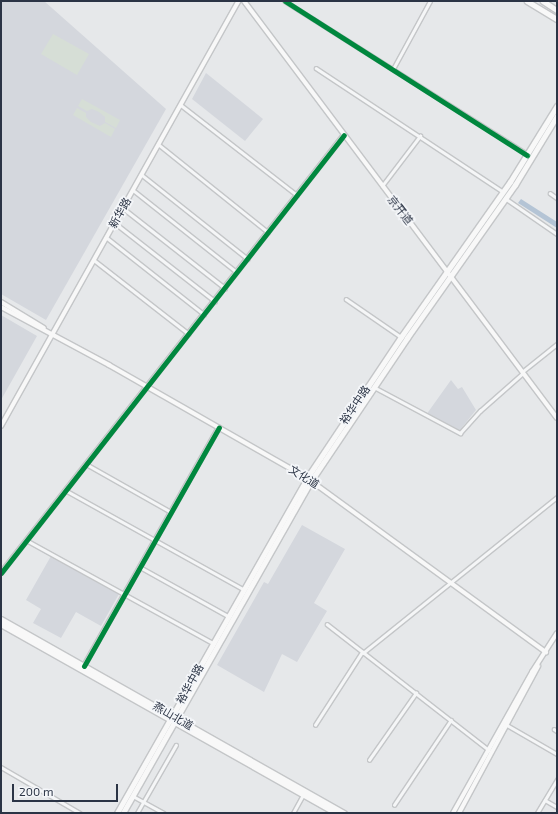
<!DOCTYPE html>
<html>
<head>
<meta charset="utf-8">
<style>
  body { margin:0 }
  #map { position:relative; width:558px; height:814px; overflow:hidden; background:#e6e8ea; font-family:"Exo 2","Noto Sans SC",sans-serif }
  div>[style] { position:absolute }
  .built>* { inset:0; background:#d4d7dd }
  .green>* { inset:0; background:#d6ded6 }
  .water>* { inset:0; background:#b4c4d5 }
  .roads { filter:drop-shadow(1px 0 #c4c6c8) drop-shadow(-1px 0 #c4c6c8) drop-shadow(0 1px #c4c6c8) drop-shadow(0 -1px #c4c6c8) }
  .street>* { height:2.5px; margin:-1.25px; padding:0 1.25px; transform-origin:1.25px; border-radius:1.25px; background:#f5f6f7 }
  .secondary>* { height:4px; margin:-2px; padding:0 2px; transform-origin:2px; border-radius:2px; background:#f8f8f8 }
  .primary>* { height:4.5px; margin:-2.25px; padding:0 2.25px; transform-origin:2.25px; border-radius:2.25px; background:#f8f8f8 }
  .cycleway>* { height:5px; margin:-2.5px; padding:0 2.5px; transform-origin:2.5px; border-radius:2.5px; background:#00873e }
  span { translate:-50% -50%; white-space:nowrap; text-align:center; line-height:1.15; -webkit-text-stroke:3.5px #f4f6f9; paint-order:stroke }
  .street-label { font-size:11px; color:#2b3445 }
  .frame { position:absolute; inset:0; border:2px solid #2b3445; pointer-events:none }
  .scale { position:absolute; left:12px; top:784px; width:106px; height:18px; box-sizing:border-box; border:2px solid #2b3445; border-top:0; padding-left:5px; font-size:12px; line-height:14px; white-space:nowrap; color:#2b3445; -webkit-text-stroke:3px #f4f6f9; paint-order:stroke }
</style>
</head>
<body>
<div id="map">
  <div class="built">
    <div style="clip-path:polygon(1px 1px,44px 1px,166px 109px,46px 320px,1px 294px)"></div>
    <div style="clip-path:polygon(206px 73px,263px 119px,245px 141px,192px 99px)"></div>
    <div style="clip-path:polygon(1px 315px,37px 336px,1px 400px)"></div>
    <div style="clip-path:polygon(451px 380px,458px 389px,462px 387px,476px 410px,459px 431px,426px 415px)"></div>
    <div style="clip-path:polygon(302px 525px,345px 549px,314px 603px,327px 611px,321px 621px,297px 662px,282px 654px,264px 692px,217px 665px,264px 582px,268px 584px)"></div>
    <div style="clip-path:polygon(51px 556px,119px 594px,101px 626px,76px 612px,61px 638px,33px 623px,41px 609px,26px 600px)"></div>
  </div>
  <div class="green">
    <div style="clip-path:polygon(53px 34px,89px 54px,77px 75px,41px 54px)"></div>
    <div style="clip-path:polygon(82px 99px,120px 120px,116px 128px,105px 122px,105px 117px,99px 112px,92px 109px,87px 111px,78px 106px)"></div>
    <div style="clip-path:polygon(77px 108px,86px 113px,86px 117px,91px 122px,100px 126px,105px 123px,115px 129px,111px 137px,73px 115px)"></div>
  </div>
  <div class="water">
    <div style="clip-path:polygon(521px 199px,557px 222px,557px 228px,518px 203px)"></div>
  </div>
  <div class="roads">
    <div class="street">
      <div style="left:285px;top:1px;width:286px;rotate:32.3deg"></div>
      <div style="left:316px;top:68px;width:224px;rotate:33.5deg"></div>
      <div style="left:393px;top:69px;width:77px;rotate:-61.4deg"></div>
      <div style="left:181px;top:105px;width:147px;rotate:37.8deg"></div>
      <div style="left:158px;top:144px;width:141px;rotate:38.7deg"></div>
      <div style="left:142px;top:175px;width:135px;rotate:38.4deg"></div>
      <div style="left:382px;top:186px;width:63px;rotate:-52.8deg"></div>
      <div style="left:133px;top:190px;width:132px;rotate:38.3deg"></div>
      <div style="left:550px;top:193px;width:9px;rotate:36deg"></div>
      <div style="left:505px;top:198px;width:63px;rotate:34.7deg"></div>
      <div style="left:123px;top:208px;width:130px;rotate:38.1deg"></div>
      <div style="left:115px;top:223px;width:127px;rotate:38deg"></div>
      <div style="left:106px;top:237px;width:125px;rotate:38.2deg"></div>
      <div style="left:94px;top:260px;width:120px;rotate:37.9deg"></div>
      <div style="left:346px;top:299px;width:67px;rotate:34.6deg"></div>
      <div style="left:522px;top:372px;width:45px;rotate:-38.7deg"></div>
      <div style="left:374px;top:387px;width:98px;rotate:28.1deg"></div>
      <div style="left:460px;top:433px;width:30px;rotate:-48deg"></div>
      <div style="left:480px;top:411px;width:57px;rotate:-41.5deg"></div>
      <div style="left:88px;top:465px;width:95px;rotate:29.5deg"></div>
      <div style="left:67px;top:491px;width:201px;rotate:29.1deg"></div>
      <div style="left:28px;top:541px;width:211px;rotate:28.9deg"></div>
      <div style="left:140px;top:567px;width:101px;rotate:29.1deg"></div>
      <div style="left:327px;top:624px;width:205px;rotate:37.9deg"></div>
      <div style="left:363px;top:653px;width:249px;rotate:-38.8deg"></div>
      <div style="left:315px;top:725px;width:87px;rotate:-57.2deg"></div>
      <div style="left:507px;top:725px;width:58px;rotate:30.1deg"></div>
      <div style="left:554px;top:729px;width:4px;rotate:34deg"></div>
      <div style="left:369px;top:760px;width:82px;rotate:-55deg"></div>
      <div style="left:1px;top:767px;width:91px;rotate:30.2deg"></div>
      <div style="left:133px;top:796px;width:35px;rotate:29deg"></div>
      <div style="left:545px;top:800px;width:14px;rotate:30deg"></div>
      <div style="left:394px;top:805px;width:102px;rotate:-56.2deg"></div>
      <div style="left:137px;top:813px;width:78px;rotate:-60.2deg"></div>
      <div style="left:293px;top:813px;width:21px;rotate:-61deg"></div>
      <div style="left:537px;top:813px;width:39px;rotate:-59deg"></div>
    </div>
    <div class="secondary">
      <div style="left:244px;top:1px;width:521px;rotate:53.11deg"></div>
      <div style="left:1px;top:302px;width:50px;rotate:31.2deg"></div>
      <div style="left:1px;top:307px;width:123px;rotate:28.2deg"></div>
      <div style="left:109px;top:365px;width:228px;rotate:29.7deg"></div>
      <div style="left:307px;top:478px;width:296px;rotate:36.1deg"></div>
      <div style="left:1px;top:426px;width:487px;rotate:-60.8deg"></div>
      <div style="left:1px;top:573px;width:556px;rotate:-51.94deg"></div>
      <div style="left:84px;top:666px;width:274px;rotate:-60.5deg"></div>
      <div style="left:453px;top:813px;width:162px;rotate:-60.7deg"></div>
      <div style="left:532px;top:672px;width:46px;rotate:-57.3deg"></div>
      <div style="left:459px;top:813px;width:167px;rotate:-61.7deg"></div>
    </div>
    <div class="primary">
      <div style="left:527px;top:1px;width:35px;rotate:31deg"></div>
      <div style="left:543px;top:1px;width:17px;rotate:33deg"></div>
      <div style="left:1px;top:619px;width:394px;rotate:29.5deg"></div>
      <div style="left:1px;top:624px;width:385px;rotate:29.4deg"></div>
      <div style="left:117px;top:813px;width:385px;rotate:-60.4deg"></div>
      <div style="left:307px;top:478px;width:169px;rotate:-56.3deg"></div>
      <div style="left:401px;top:337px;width:189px;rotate:-54.9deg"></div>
      <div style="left:510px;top:182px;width:89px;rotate:-58.3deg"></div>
      <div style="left:123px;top:813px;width:382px;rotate:-60.5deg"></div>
      <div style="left:311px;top:481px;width:172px;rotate:-56.1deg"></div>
      <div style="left:407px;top:338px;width:187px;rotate:-54.8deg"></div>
      <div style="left:515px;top:185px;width:81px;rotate:-58.7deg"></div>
    </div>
  </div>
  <div class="cycleway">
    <div style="left:285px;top:1px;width:287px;rotate:32.5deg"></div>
    <div style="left:1px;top:573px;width:556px;rotate:-51.94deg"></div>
    <div style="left:84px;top:666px;width:274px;rotate:-60.5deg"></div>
  </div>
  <div class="street-label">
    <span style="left:400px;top:210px;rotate:52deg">京开道</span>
    <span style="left:120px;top:213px;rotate:-61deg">新华路</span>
    <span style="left:355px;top:405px;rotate:-56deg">裕华中路</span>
    <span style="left:304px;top:477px;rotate:32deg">文化道</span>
    <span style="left:190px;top:684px;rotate:-61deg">裕华中路</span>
    <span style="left:173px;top:716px;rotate:30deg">燕山北道</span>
  </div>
  <div class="frame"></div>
  <div class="scale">200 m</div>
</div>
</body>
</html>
